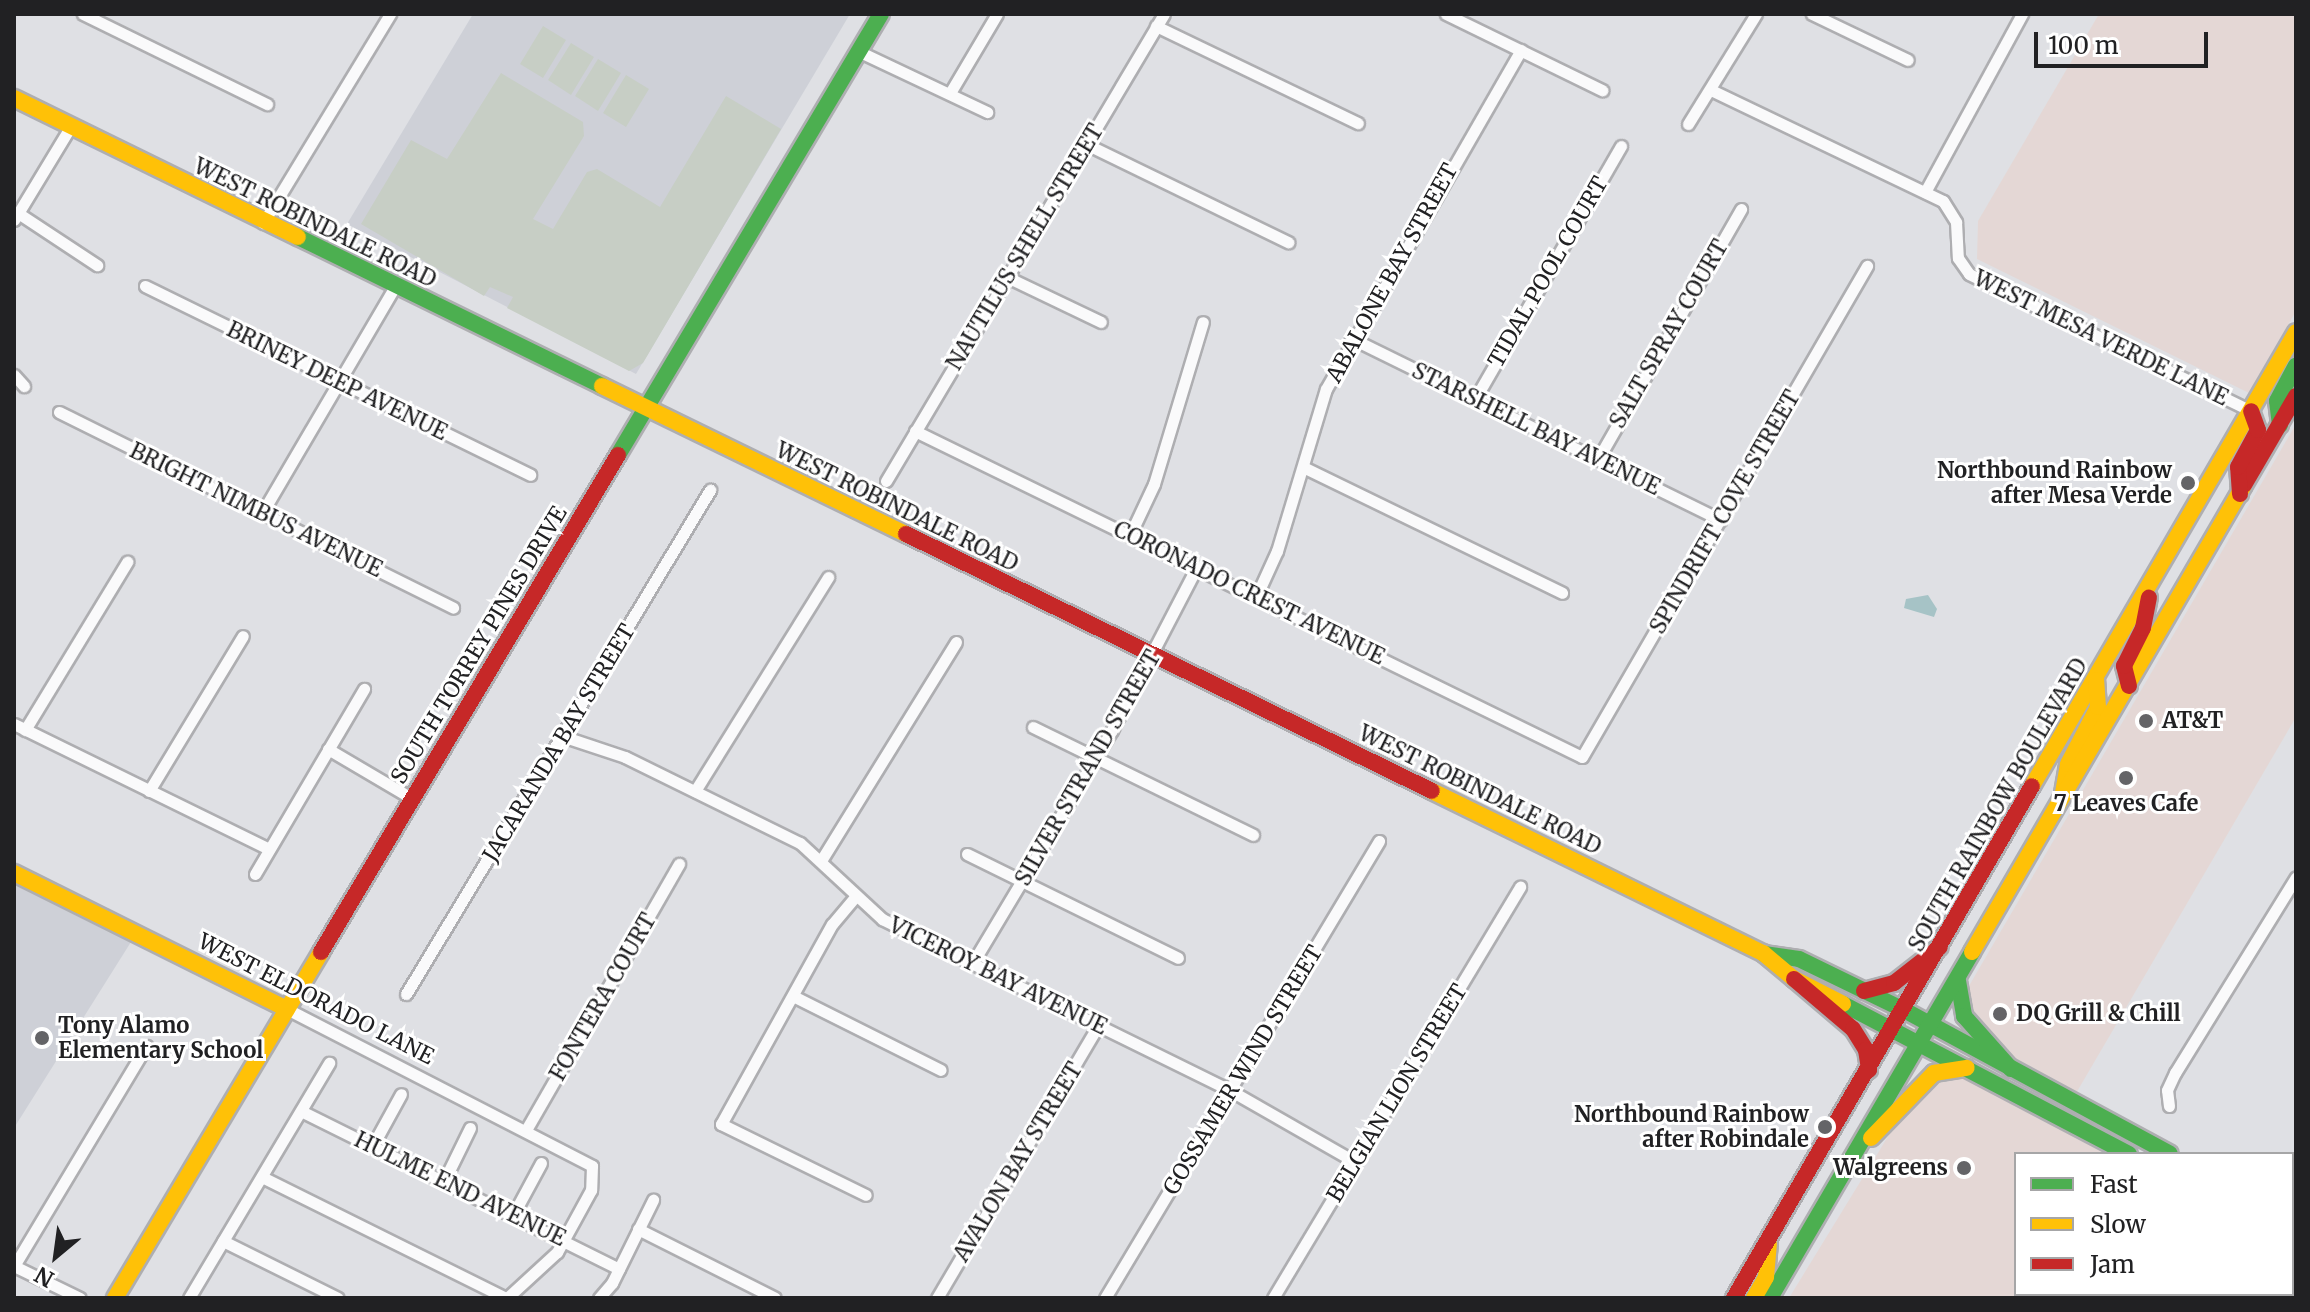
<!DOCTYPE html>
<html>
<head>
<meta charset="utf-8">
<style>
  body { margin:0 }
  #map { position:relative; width:2310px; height:1312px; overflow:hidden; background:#dfe0e4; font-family:Merriweather,serif }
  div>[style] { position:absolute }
  .commercial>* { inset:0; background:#e4d7d5 }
  .built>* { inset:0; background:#ced0d7 }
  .green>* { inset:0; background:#c7cec5 }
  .water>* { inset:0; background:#a6c3c6 }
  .roads { filter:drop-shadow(2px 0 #aeaeb1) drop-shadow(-2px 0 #aeaeb1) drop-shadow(0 2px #aeaeb1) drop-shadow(0 -2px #aeaeb1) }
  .street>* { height:11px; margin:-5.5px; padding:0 5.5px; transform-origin:5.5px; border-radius:5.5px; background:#fafafb }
  .fast>* { height:16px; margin:-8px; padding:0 8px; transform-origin:8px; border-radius:8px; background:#4caf50 }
  .slow>* { height:16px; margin:-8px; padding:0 8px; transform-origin:8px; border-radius:8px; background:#ffc107 }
  .jam>* { height:16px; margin:-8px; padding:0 8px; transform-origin:8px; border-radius:8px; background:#c62828 }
  .dots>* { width:22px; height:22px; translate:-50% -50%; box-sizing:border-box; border:4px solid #fff; border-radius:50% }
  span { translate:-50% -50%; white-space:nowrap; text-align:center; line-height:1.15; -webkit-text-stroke:6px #fff; paint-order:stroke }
  .street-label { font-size:22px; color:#212123 }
  .poi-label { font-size:22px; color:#212123; font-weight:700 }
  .right { translate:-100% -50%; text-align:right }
  .left { translate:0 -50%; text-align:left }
  .frame { position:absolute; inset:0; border:16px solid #212123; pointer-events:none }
  .legend { position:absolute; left:2014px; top:1152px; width:280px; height:144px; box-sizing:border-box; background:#fff; border:2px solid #a6a6a7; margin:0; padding:10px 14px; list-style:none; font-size:24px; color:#212123 }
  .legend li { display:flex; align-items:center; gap:16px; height:40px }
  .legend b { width:40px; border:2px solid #a6a6a7 }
  .north { position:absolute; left:16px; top:1216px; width:80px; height:80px; -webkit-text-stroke:6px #fff; paint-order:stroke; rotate:209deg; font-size:22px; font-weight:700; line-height:32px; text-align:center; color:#212123 }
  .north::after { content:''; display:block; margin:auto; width:28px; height:36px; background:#212123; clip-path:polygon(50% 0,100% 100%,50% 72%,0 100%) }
  .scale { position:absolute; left:2034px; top:32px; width:174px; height:36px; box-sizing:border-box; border:4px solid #212123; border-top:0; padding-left:10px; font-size:24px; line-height:28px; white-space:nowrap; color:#212123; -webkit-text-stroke:6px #fff; paint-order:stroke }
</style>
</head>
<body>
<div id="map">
  <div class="commercial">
    <div style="clip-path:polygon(2099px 14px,2296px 14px,2296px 311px,2249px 393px,1977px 259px,1978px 221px)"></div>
    <div style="clip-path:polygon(2296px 424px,2296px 717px,2075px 1095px,2010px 1058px,1967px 1012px,1966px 991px)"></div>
    <div style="clip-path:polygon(1962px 1075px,2108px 1154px,2016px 1154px,2016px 1294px,2155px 1294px,2153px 1298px,1789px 1298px,1903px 1112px,1938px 1078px)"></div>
  </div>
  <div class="built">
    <div style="clip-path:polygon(473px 14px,850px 14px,636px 374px,347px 224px)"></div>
    <div style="clip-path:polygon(14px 873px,136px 934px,14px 1128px)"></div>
  </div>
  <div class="green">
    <div style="clip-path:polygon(543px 26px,566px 40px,543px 78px,520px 64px)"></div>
    <div style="clip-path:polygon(571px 43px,594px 57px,571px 95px,548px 80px)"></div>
    <div style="clip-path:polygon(598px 59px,621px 73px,598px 111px,575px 96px)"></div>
    <div style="clip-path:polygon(501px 73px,583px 122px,584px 136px,533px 219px,553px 229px,587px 172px,597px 169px,660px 207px,726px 96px,781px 129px,643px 363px,629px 371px,507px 308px,513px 297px,490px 287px,484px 296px,361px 224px,411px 140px,447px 159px)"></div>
    <div style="clip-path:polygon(626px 75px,649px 89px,626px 127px,603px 113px)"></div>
  </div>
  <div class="water">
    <div style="clip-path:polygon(1928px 595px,1937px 609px,1934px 617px,1904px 608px,1906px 599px)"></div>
  </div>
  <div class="roads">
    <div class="street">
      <div style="left:83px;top:14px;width:205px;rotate:26.1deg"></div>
      <div style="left:1446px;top:14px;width:174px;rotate:26deg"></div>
      <div style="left:1812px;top:14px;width:106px;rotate:25.6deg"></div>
      <div style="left:1156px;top:26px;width:224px;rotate:25.7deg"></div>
      <div style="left:858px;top:51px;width:143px;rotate:25.3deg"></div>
      <div style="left:1711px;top:90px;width:257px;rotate:25.6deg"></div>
      <div style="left:1943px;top:201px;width:25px;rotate:58deg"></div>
      <div style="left:1956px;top:222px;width:36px;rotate:87deg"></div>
      <div style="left:1958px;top:258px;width:19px;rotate:55deg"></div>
      <div style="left:1969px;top:274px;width:314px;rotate:25.9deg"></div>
      <div style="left:950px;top:93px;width:92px;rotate:-59.3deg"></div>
      <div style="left:1688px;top:124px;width:129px;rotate:-58.3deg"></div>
      <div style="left:1086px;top:144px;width:225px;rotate:25.9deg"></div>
      <div style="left:1925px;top:192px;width:203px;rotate:-61.4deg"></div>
      <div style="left:18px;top:213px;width:95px;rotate:33.4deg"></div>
      <div style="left:14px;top:220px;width:110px;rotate:-58.8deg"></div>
      <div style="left:263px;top:223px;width:245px;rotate:-58.7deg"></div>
      <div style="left:1007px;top:277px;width:104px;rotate:25.6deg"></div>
      <div style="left:145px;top:286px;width:429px;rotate:26.1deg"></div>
      <div style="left:1351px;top:338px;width:412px;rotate:26.2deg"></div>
      <div style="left:14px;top:375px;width:15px;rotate:48deg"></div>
      <div style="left:1475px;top:399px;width:292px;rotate:-60deg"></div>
      <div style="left:59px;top:412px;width:440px;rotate:26.4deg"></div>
      <div style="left:915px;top:431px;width:742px;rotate:26.05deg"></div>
      <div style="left:1582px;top:757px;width:568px;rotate:-59.87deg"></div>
      <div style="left:1598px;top:459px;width:288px;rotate:-60.2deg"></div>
      <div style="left:1303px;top:467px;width:288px;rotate:25.9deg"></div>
      <div style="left:886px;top:481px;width:543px;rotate:-59.24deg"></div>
      <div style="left:262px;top:513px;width:263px;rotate:-59.6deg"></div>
      <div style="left:1130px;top:535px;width:56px;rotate:-64.8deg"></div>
      <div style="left:1154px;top:484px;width:169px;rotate:-73.2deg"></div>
      <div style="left:1256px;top:597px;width:51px;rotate:-65.5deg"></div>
      <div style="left:1277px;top:551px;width:169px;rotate:-73.2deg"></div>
      <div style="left:1326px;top:389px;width:391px;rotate:-60.1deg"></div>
      <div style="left:14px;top:724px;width:284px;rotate:26.1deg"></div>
      <div style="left:1033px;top:727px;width:245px;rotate:26.1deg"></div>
      <div style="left:25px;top:730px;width:197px;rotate:-58.7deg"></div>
      <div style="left:565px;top:737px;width:63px;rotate:18.4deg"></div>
      <div style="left:625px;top:757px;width:195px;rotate:26.2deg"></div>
      <div style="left:800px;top:843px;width:112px;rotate:42.8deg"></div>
      <div style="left:882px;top:919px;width:391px;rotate:26.2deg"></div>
      <div style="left:1233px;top:1092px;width:141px;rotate:29.8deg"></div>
      <div style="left:328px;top:749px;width:99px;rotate:30.5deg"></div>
      <div style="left:149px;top:791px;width:181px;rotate:-58.8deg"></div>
      <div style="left:695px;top:791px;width:252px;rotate:-58.1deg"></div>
      <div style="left:967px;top:854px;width:235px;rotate:26.2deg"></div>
      <div style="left:822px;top:859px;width:255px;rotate:-58.3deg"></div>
      <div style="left:255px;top:874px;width:215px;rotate:-59.5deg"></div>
      <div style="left:855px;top:897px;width:35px;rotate:130deg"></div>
      <div style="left:832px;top:924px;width:229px;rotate:119deg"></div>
      <div style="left:721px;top:1124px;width:161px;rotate:26.1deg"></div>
      <div style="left:972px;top:964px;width:273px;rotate:-59.1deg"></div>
      <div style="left:1112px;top:730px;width:184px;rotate:-62.5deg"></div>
      <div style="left:406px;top:994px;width:589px;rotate:-58.9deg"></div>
      <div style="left:793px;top:996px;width:165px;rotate:26.6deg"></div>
      <div style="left:287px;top:1009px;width:343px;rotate:27.2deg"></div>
      <div style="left:592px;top:1166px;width:24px;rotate:92deg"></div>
      <div style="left:591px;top:1190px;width:71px;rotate:118.7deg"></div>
      <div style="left:557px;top:1252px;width:68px;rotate:137.4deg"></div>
      <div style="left:2169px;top:1106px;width:16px;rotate:-97deg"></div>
      <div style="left:2167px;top:1090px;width:19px;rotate:-65deg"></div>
      <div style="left:2175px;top:1073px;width:230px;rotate:-58.3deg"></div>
      <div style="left:301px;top:1111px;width:355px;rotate:26.4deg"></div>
      <div style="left:526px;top:1130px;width:307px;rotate:-60.1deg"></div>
      <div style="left:373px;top:1145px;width:58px;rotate:-61.2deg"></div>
      <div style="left:262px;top:1177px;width:272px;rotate:26.4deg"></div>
      <div style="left:444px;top:1181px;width:59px;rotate:-63.9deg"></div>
      <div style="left:513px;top:1215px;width:59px;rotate:-61.7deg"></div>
      <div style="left:638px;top:1229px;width:153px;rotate:26.7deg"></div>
      <div style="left:223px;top:1241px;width:128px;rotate:26.4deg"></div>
      <div style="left:14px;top:1266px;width:257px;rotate:-59deg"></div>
      <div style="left:14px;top:1266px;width:73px;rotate:25.9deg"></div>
      <div style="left:189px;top:1298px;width:274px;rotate:-59.2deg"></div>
      <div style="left:599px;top:1298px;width:20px;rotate:-49deg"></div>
      <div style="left:612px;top:1283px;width:93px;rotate:-63.7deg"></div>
      <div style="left:937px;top:1298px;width:316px;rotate:-59.4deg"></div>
      <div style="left:1105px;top:1298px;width:533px;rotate:-59.05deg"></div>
      <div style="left:1273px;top:1298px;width:480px;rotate:-59deg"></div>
    </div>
    <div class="fast">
      <div style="left:298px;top:237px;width:339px;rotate:26.1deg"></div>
      <div style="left:2280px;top:425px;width:24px;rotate:-97deg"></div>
      <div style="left:2277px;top:401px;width:40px;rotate:-62deg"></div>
      <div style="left:618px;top:455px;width:513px;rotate:-59.19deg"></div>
      <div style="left:1764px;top:954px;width:35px;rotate:8deg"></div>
      <div style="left:1799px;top:959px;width:117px;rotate:25.9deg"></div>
      <div style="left:1904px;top:1010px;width:302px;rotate:28.4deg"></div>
      <div style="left:1958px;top:981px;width:36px;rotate:80deg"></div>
      <div style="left:1964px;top:1016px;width:71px;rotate:48.4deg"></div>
      <div style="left:1843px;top:1004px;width:323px;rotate:27.7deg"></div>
      <div style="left:2292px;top:1219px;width:4px;rotate:27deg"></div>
      <div style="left:1770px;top:1298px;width:401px;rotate:-59.7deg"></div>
    </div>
    <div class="slow">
      <div style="left:14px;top:98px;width:316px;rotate:26.1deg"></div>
      <div style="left:602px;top:386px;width:338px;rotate:26deg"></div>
      <div style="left:2032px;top:786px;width:525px;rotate:-59.82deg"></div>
      <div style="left:1432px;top:791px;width:369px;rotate:26.1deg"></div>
      <div style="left:1763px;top:953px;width:40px;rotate:40deg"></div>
      <div style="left:1794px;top:979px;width:55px;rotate:27deg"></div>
      <div style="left:2063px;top:793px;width:29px;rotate:-80deg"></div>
      <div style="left:2068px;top:764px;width:64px;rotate:-62.2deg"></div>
      <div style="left:2098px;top:707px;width:27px;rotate:-94deg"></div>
      <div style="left:14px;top:873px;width:305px;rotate:26.5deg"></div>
      <div style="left:1972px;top:952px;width:540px;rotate:-59.78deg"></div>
      <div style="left:1871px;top:1138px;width:91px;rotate:-45.9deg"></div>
      <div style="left:1934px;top:1073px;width:33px;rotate:-9deg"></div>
      <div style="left:2292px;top:1242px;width:5px;rotate:37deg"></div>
      <div style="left:115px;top:1298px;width:403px;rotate:-59.2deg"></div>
      <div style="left:1754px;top:1298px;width:24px;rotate:-60deg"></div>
      <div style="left:1766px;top:1277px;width:33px;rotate:-85deg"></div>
    </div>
    <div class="jam">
      <div style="left:2244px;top:485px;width:103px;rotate:-59.7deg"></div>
      <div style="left:2240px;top:494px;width:27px;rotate:-94deg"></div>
      <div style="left:2238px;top:467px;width:42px;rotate:-61.6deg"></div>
      <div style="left:2258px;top:430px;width:20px;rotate:-110deg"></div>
      <div style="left:906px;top:534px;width:585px;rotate:26.04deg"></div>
      <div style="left:2129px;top:686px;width:21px;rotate:-104deg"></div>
      <div style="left:2124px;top:666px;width:42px;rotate:-63.4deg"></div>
      <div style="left:2143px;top:628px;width:31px;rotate:-79deg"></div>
      <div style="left:321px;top:952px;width:579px;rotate:-59.14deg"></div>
      <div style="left:1794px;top:979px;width:77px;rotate:40.3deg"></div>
      <div style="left:1853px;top:1029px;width:25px;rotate:58deg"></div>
      <div style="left:1866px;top:1050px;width:20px;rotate:81deg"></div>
      <div style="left:1864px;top:991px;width:31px;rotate:-15deg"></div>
      <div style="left:1894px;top:983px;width:58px;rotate:-38deg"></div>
      <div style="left:1734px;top:1298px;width:592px;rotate:-59.8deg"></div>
    </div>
  </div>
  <div class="dots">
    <div style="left:2188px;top:483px;background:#646467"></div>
    <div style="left:2146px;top:721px;background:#646467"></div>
    <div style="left:2126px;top:778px;background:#646467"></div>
    <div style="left:2000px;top:1014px;background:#646467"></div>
    <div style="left:42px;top:1038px;background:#646467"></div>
    <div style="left:1825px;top:1127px;background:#646467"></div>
    <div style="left:1964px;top:1168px;background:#646467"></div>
  </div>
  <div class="street-label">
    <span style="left:315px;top:223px;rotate:26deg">WEST ROBINDALE ROAD</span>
    <span style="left:1025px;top:247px;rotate:-59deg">NAUTILUS SHELL STREET</span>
    <span style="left:1548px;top:272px;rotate:-60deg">TIDAL POOL COURT</span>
    <span style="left:1392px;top:273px;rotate:-61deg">ABALONE BAY STREET</span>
    <span style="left:1669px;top:334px;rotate:-60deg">SALT SPRAY COURT</span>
    <span style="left:2101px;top:338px;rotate:26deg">WEST MESA VERDE LANE</span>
    <span style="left:337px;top:381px;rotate:26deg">BRINEY DEEP AVENUE</span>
    <span style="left:1536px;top:429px;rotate:26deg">STARSHELL BAY AVENUE</span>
    <span style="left:897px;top:507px;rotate:26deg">WEST ROBINDALE ROAD</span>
    <span style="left:256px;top:510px;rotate:26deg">BRIGHT NIMBUS AVENUE</span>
    <span style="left:1725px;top:512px;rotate:-60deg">SPINDRIFT COVE STREET</span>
    <span style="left:1249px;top:593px;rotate:26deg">CORONADO CREST AVENUE</span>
    <span style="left:479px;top:645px;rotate:-59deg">SOUTH TORREY PINES DRIVE</span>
    <span style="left:559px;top:743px;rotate:-59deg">JACARANDA BAY STREET</span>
    <span style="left:1088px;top:768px;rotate:-60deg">SILVER STRAND STREET</span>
    <span style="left:1480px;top:790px;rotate:26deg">WEST ROBINDALE ROAD</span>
    <span style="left:1998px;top:805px;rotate:-60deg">SOUTH RAINBOW BOULEVARD</span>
    <span style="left:998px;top:976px;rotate:26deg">VICEROY BAY AVENUE</span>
    <span style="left:603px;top:997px;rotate:-60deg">FONTERA COURT</span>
    <span style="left:316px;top:999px;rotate:27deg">WEST ELDORADO LANE</span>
    <span style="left:1243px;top:1070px;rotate:-59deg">GOSSAMER WIND STREET</span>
    <span style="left:1397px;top:1093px;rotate:-59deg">BELGIAN LION STREET</span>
    <span style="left:1018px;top:1162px;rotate:-59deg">AVALON BAY STREET</span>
    <span style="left:460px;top:1189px;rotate:26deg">HULME END AVENUE</span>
  </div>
  <div class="poi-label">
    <span class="right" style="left:2172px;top:483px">Northbound Rainbow<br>after Mesa Verde</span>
    <span class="left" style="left:2162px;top:721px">AT&amp;T</span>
    <span style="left:2126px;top:804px">7 Leaves Cafe</span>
    <span class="left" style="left:2016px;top:1014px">DQ Grill &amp; Chill</span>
    <span class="left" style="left:58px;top:1038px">Tony Alamo<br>Elementary School</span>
    <span class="right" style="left:1809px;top:1127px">Northbound Rainbow<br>after Robindale</span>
    <span class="right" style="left:1948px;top:1168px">Walgreens</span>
  </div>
  <div class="frame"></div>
  <ul class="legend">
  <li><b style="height:10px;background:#4caf50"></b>Fast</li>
  <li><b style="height:10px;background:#ffc107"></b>Slow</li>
  <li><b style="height:10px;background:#c62828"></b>Jam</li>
  </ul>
  <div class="north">N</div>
  <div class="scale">100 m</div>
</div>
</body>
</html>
